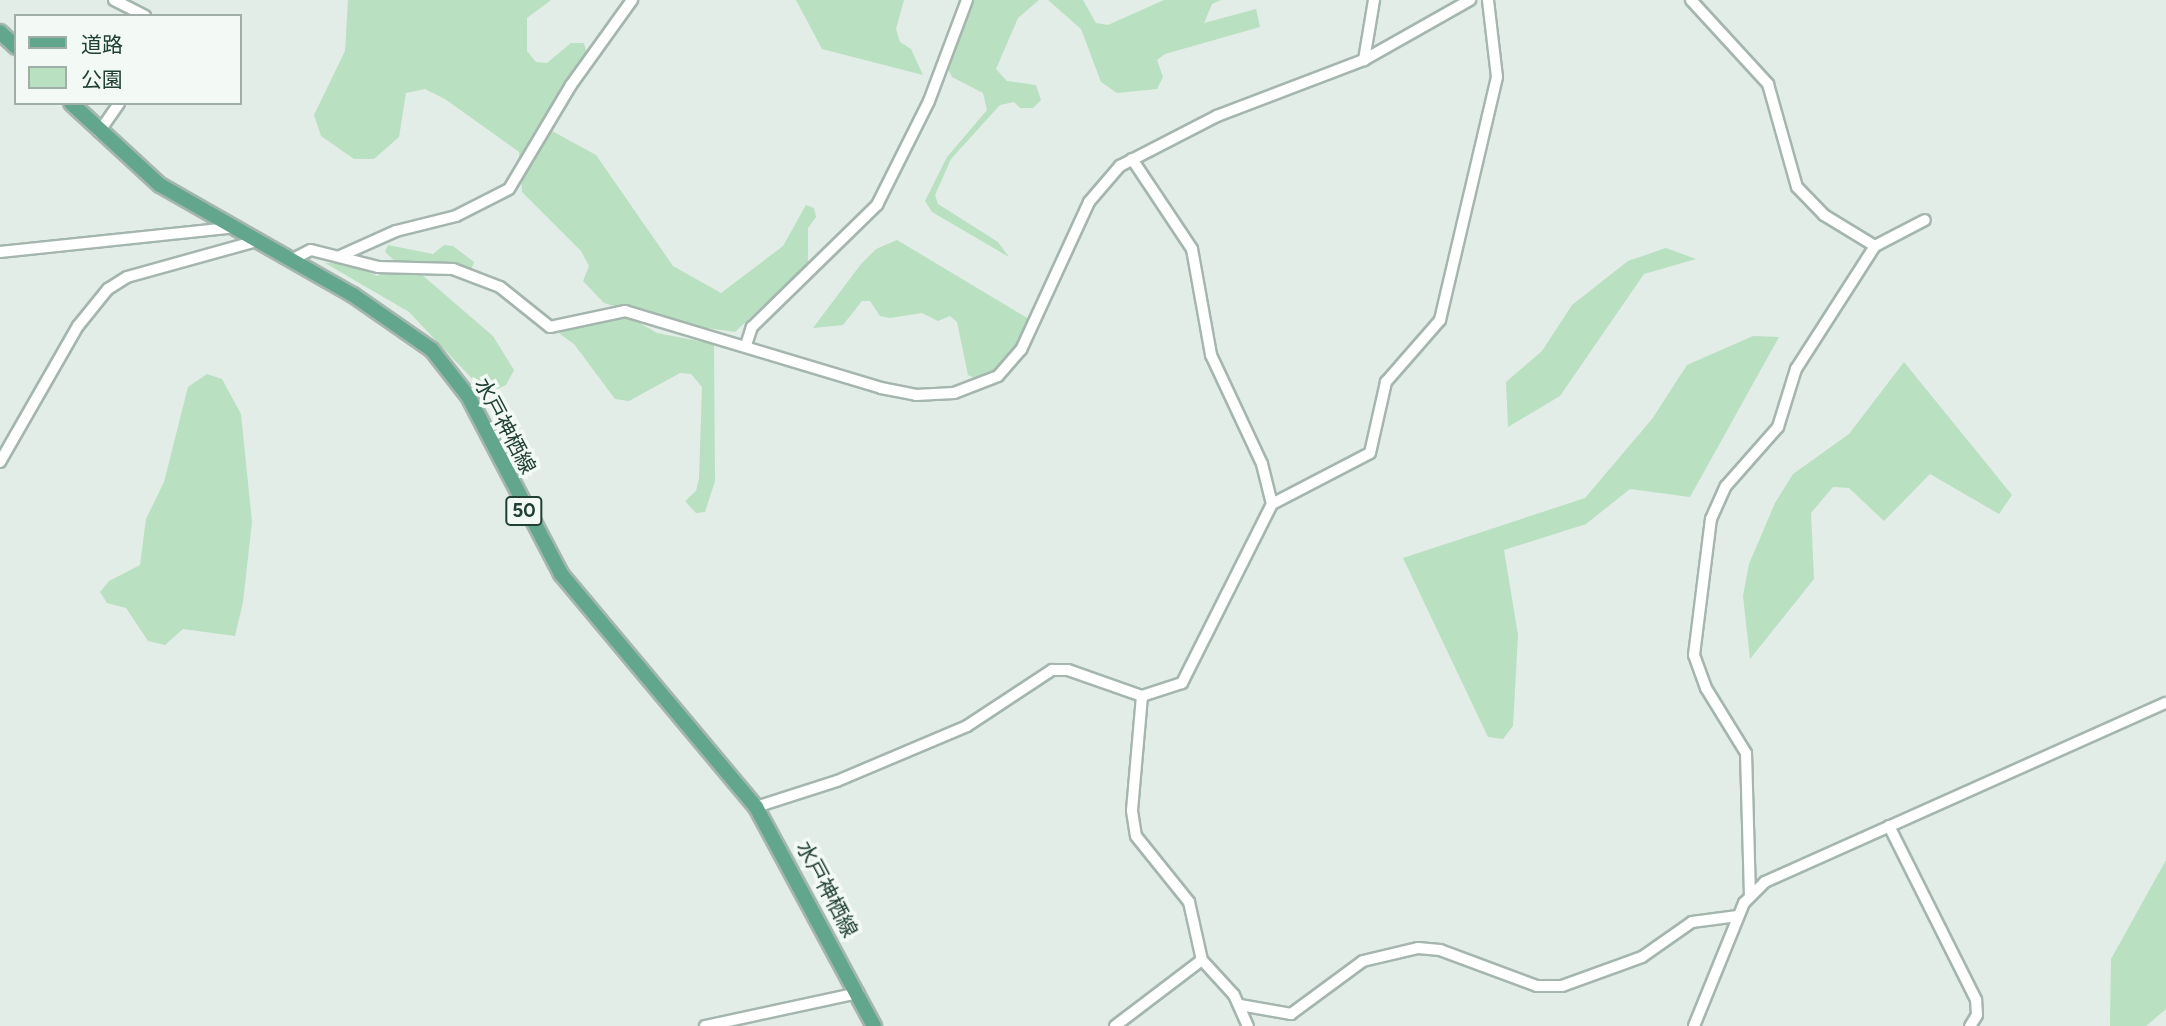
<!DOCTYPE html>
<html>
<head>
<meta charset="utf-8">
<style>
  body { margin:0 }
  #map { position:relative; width:2166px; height:1026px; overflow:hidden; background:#e2ede7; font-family:Figtree,"Noto Sans JP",sans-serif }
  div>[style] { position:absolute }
  .green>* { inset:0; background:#b9e0c0 }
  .roads { filter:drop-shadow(2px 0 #a4b6ae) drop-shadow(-2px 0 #a4b6ae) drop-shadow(0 2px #a4b6ae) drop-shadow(0 -2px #a4b6ae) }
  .minor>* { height:10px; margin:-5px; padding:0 5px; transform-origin:5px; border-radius:5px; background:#fff }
  .primary>* { height:14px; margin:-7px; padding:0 7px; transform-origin:7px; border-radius:7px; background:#63a68e }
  span { translate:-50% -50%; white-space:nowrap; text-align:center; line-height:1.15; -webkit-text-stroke:7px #f3f9f5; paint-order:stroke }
  .shield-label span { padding:2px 5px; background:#f3f9f5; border:2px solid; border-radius:5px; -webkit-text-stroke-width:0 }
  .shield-label { font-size:19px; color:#204034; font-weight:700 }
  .street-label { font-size:21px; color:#204034 }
  .legend { position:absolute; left:14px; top:14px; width:228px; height:91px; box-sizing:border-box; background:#f3f9f5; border:2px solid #9fafa8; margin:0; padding:9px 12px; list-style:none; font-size:21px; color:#204034 }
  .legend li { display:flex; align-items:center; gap:14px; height:35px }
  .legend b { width:35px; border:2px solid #9fafa8 }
</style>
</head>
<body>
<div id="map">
  <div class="green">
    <div style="clip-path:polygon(348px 0,551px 0,527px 18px,527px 51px,536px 62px,547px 63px,571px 43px,584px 43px,587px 55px,541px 125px,596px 155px,673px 266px,721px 293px,783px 246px,806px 205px,814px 208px,816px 217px,808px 228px,808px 263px,735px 332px,672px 323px,604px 303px,583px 281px,589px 266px,581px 251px,522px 192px,519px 152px,445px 99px,425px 89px,406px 93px,399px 137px,374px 159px,354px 159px,321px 136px,314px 115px,345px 51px)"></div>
    <div style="clip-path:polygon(796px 0,904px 0,896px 29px,900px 42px,911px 49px,923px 75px,822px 49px)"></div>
    <div style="clip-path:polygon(973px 0,1039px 0,1018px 18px,996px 69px,1007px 81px,1036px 85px,1041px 100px,1033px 108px,1020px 108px,1014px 102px,1000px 105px,951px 159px,935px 195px,938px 204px,998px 242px,1009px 257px,932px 212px,925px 201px,947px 157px,987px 110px,983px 93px,952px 77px,947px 67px)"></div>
    <div style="clip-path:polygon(1048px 0,1083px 0,1096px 23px,1108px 25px,1164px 0,1221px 0,1212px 4px,1204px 23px,1256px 9px,1260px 27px,1165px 54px,1157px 60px,1163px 77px,1157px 89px,1117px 93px,1101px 82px,1081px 29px)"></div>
    <div style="clip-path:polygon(897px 240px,1029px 319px,1025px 334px,997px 368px,977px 379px,968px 375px,957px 322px,950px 316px,938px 321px,922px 313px,890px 318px,880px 316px,870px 301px,862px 301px,843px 325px,813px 328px,861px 264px,876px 249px)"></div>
    <div style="clip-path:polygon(388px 245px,433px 254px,444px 245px,453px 246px,474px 262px,471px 270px,447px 265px,421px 274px,493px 336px,514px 370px,506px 385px,495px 390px,479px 386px,409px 312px,325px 263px,352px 264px,377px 276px,398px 264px,385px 252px)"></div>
    <div style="clip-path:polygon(1666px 248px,1696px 259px,1644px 274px,1560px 396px,1508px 427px,1506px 382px,1542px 351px,1572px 305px,1628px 261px)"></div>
    <div style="clip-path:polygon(624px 314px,657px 333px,714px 344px,715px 481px,705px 512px,696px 513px,685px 501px,696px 491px,699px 478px,702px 387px,691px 374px,680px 373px,629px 401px,615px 399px,574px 344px,560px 334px,561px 329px)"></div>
    <div style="clip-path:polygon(1753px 336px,1779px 337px,1690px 497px,1630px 489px,1586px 524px,1504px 550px,1518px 635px,1513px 726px,1503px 739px,1488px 737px,1403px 558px,1585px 498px,1652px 419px,1687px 365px)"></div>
    <div style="clip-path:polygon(1904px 362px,2012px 495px,1999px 514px,1930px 474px,1884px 521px,1849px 488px,1833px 487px,1811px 513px,1814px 579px,1750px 659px,1743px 596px,1749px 564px,1775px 503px,1793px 474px,1849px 434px)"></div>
    <div style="clip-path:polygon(207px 374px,222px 379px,241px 414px,252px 522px,243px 602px,235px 636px,183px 629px,165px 645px,148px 641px,126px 608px,107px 603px,100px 592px,109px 581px,140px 565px,146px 519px,164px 482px,188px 387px)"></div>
    <div style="clip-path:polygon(2166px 860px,2166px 1009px,2146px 1026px,2110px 1026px,2111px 959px)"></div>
  </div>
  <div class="roads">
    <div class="minor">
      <div style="left:114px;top:0;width:35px;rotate:27deg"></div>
      <div style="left:1691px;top:0;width:114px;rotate:47.5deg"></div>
      <div style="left:1768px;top:84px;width:107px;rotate:74.3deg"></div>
      <div style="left:1797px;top:187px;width:39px;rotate:46deg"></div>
      <div style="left:1824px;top:215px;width:60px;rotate:31.3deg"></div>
      <div style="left:1364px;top:60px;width:61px;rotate:-80.5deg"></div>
      <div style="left:99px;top:132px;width:35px;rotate:-55deg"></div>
      <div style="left:1132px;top:159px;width:108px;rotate:56.3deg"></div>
      <div style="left:1192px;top:249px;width:108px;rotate:79.8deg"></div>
      <div style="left:1211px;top:355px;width:120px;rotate:64.9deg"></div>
      <div style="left:1262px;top:464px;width:41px;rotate:76deg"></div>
      <div style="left:0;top:252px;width:231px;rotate:-6deg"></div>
      <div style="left:340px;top:256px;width:61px;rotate:-24.1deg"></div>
      <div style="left:396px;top:231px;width:62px;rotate:-14deg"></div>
      <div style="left:456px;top:216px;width:59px;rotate:-27deg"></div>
      <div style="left:509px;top:189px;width:121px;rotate:-59.2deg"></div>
      <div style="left:571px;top:85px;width:105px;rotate:-54.3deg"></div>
      <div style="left:291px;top:260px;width:22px;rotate:-27deg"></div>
      <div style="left:311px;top:250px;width:69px;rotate:14.2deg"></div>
      <div style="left:378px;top:267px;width:75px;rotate:1.5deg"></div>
      <div style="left:453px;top:269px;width:50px;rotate:21deg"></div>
      <div style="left:500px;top:287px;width:64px;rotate:38.7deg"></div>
      <div style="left:550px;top:327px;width:77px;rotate:-12deg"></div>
      <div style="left:625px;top:311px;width:267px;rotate:16.7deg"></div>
      <div style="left:881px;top:388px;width:36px;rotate:11deg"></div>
      <div style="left:916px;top:395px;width:38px;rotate:-3deg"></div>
      <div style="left:954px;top:393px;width:47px;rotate:-21.1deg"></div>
      <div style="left:998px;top:376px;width:35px;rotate:-49deg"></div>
      <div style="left:1021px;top:350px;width:163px;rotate:-65.3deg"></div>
      <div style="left:1089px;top:202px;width:48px;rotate:-49.3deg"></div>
      <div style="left:1120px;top:166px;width:109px;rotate:-27.3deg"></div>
      <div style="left:1217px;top:116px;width:157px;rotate:-20.9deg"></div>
      <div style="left:1364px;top:60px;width:122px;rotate:-29.5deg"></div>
      <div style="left:746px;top:345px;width:19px;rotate:-72deg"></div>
      <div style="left:752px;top:327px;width:175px;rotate:-44.3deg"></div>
      <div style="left:877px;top:205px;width:116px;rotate:-63.4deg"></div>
      <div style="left:929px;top:101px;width:108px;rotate:-69.4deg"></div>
      <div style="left:0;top:462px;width:157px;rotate:-60.2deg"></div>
      <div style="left:78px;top:326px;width:48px;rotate:-51deg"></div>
      <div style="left:108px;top:289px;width:22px;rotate:-32deg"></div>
      <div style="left:127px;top:277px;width:135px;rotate:-15.5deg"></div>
      <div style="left:1142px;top:696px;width:115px;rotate:95deg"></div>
      <div style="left:1132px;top:811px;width:25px;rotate:81deg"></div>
      <div style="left:1136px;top:836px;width:85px;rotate:51.2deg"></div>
      <div style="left:1189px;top:902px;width:59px;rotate:77.4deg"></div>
      <div style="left:1202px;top:960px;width:47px;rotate:47.6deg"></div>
      <div style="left:1234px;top:995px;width:34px;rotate:66deg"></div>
      <div style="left:756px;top:807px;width:85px;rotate:-17.8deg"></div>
      <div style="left:837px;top:781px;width:141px;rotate:-22.9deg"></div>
      <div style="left:967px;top:726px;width:102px;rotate:-33.4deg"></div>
      <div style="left:1052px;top:670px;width:16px"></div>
      <div style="left:1068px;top:670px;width:78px;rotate:19.4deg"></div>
      <div style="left:1142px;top:696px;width:42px;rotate:-18deg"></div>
      <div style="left:1182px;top:683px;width:200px;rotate:-63.3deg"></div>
      <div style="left:1272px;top:504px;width:110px;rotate:-27.5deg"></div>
      <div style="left:1370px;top:453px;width:73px;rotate:-77.3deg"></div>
      <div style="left:1386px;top:382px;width:82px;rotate:-48.9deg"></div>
      <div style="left:1440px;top:320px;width:250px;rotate:-76.8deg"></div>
      <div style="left:1497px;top:77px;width:78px;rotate:-96.7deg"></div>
      <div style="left:1889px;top:826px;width:195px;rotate:63.4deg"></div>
      <div style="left:1976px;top:1000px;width:15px;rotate:86deg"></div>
      <div style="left:1977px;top:1015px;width:13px;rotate:122deg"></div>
      <div style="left:1750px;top:896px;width:143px;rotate:-91.6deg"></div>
      <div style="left:1746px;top:753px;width:76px;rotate:-121.6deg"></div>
      <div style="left:1706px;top:688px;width:35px;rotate:-110deg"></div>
      <div style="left:1694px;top:655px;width:137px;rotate:-82.9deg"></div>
      <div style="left:1711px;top:519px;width:36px;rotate:-66deg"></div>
      <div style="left:1726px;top:486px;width:79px;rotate:-48.6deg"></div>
      <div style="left:1778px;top:427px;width:61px;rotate:-72.8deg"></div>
      <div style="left:1796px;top:369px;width:146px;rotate:-57.3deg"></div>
      <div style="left:1875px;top:246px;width:56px;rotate:-27.5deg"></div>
      <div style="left:1240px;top:1005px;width:52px;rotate:10deg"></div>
      <div style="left:1291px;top:1014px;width:89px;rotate:-36.4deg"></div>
      <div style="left:1363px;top:961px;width:57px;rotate:-13.3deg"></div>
      <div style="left:1418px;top:948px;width:22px;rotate:5deg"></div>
      <div style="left:1440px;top:950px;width:103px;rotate:20.4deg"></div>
      <div style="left:1537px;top:986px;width:25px"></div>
      <div style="left:1562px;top:986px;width:85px;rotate:-19.9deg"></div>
      <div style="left:1642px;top:957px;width:61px;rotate:-35deg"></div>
      <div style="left:1692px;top:922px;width:46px;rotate:-7.4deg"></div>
      <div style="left:705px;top:1026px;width:157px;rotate:-12.2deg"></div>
      <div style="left:1115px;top:1026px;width:109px;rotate:-37.2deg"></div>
      <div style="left:1694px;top:1026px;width:133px;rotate:-67.9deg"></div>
      <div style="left:1744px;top:903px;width:30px;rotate:-45deg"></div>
      <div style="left:1765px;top:882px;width:439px;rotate:-24.1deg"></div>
    </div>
    <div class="primary">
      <div style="left:0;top:32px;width:22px;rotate:43deg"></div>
      <div style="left:71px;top:103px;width:121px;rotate:42.7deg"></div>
      <div style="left:160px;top:185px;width:222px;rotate:29.7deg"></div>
      <div style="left:353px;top:295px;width:96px;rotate:34.8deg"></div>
      <div style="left:432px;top:350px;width:58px;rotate:52deg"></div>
      <div style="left:468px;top:396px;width:201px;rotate:62.4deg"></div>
      <div style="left:561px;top:574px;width:304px;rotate:50.1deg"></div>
      <div style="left:756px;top:807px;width:249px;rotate:61.7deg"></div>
    </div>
  </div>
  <div class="shield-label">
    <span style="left:524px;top:511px">50</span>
  </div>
  <div class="street-label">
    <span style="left:505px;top:426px;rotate:62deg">水戸神栖線</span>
    <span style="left:827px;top:889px;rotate:62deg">水戸神栖線</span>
  </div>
  <ul class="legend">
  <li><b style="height:9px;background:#63a68e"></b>道路</li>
  <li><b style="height:19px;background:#b9e0c0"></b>公園</li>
  </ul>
</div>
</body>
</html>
